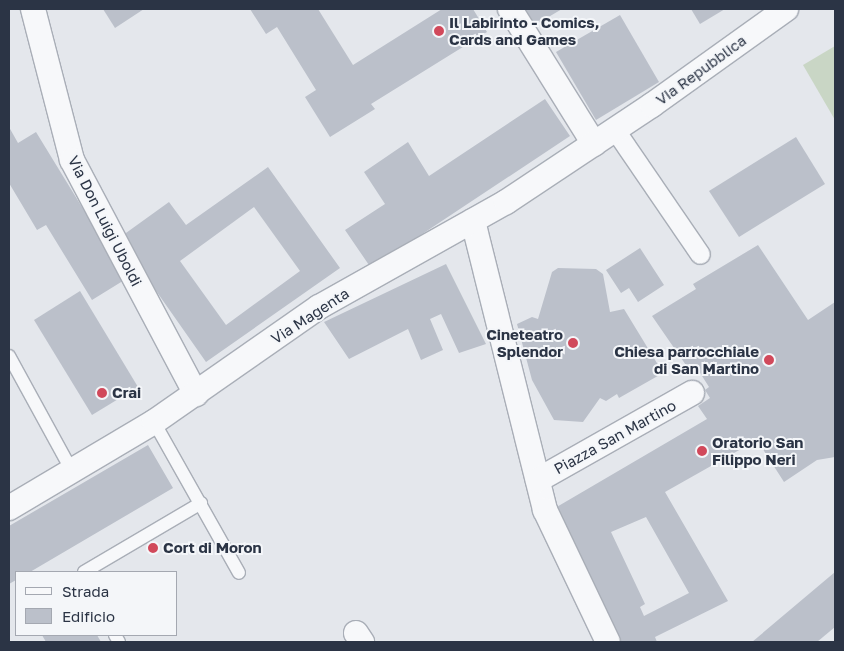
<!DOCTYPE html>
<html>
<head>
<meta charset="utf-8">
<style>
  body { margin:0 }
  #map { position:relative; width:844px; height:651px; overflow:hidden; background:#e4e7ec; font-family:"Golos Text",sans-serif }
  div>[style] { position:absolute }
  .green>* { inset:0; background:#c9d6c5 }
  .building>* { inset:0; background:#bbc0ca }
  .roads { filter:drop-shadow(1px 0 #a9aeb7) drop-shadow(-1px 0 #a9aeb7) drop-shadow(0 1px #a9aeb7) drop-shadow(0 -1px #a9aeb7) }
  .service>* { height:12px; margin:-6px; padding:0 6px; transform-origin:6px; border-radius:6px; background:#f7f8fa }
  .pedestrian>* { height:19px; margin:-9.5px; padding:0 9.5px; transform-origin:9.5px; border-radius:9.5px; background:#f7f8fa }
  .minor>* { height:24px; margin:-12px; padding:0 12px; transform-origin:12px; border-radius:12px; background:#f7f8fa }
  .dots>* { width:14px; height:14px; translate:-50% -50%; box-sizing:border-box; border:2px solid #f4f6f9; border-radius:50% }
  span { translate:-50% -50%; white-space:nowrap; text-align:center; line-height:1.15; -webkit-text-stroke:4px #f4f6f9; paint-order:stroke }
  .poi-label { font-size:15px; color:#2b3445; font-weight:700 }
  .left { translate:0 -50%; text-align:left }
  .right { translate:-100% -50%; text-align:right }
  .street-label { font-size:15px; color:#2b3445 }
  .frame { position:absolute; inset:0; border:10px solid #2b3445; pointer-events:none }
  .legend { position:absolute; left:15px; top:571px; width:162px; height:65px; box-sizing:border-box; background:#f4f6f9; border:1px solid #a4a8b1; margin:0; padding:6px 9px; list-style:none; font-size:15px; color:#2b3445 }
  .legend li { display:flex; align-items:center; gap:10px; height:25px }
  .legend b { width:25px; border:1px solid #a4a8b1 }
</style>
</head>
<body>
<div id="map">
  <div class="green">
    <div style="clip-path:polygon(835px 46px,835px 120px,803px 65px)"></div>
  </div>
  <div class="building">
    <div style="clip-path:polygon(103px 9px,144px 9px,115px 28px)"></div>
    <div style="clip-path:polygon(250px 9px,318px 9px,353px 65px,442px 9px,473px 9px,487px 32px,371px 104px,375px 109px,330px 137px,305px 97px,316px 90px,277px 27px,266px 34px)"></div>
    <div style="clip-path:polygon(525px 9px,562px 9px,535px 25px)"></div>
    <div style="clip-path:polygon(691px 9px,725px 9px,700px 24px)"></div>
    <div style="clip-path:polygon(620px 15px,659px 82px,596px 120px,556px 52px)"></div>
    <div style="clip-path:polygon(545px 99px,570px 136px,371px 268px,345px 230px,385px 204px,364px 172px,408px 142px,429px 176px)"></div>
    <div style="clip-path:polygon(9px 127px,18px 143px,36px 132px,126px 279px,92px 300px,46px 225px,37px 230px,9px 183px)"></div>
    <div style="clip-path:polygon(796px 137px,825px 184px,739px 237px,709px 191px)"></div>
    <div style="clip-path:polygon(evenodd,268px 167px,340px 268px,206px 362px,119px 238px,169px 202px,186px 225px,268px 167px,254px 207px,300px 271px,226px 325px,180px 261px,254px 207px)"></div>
    <div style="clip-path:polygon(evenodd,758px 245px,808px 320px,835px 302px,835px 457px,817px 460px,784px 482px,757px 440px,665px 492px,728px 601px,655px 637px,657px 642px,619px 642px,555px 508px,707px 419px,698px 406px,710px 398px,705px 390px,709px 387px,697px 368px,690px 371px,652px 316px,696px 289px,693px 284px,758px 245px,646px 517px,689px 593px,644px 616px,640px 607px,645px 604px,611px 532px,646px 517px)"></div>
    <div style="clip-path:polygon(640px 248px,664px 285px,638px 302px,629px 288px,621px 293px,606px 270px)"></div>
    <div style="clip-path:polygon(446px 264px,486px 344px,459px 353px,441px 314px,430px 319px,443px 350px,421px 360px,408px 329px,349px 359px,324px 322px)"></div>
    <div style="clip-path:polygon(558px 268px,596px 269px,603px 274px,610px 312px,624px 309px,663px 373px,619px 398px,617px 394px,606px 401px,600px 398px,583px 422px,554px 420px,532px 380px,517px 324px,532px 317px,538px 319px,552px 272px)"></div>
    <div style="clip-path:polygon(80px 291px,138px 387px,92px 415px,34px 320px)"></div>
    <div style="clip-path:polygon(148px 445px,173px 488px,30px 572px,16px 572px,16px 580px,9px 584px,9px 526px)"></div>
    <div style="clip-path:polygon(835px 572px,835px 627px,817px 642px,752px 642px)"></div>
    <div style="clip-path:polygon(42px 635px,97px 635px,101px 642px,46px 642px)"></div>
  </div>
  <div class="roads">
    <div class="service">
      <div style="left:9px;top:356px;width:131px;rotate:61.3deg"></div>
      <div style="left:154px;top:422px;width:173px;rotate:60.6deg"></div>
      <div style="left:84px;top:572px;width:136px;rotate:-30.5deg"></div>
      <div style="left:115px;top:635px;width:8px;rotate:60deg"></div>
    </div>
    <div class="pedestrian">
      <div style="left:615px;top:130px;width:150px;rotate:55.6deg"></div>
    </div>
    <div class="minor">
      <div style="left:33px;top:9px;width:156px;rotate:75.5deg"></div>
      <div style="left:72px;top:160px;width:265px;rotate:62.1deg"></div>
      <div style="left:510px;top:9px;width:159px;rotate:58.1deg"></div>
      <div style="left:473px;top:221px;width:298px;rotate:76deg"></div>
      <div style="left:545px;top:510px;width:146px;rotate:64.5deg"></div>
      <div style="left:538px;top:480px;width:177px;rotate:-29.5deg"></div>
      <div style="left:9px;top:508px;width:169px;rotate:-30.7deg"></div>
      <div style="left:154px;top:422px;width:201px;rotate:-34.9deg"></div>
      <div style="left:319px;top:307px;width:214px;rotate:-29.3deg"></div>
      <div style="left:506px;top:202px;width:175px;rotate:-33.6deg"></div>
      <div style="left:652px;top:105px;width:165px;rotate:-35.6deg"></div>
      <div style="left:356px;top:633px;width:11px;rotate:56deg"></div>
    </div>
  </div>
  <div class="dots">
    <div style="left:439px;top:31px;background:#d1495b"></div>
    <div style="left:573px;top:343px;background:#d1495b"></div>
    <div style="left:769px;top:360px;background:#d1495b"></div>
    <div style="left:102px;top:393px;background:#d1495b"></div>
    <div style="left:702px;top:451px;background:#d1495b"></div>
    <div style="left:153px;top:548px;background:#d1495b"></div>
  </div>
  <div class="poi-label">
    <span class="left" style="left:449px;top:31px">Il Labirinto - Comics,<br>Cards and Games</span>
    <span class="right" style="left:563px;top:343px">Cineteatro<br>Splendor</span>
    <span class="right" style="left:759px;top:360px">Chiesa parrocchiale<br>di San Martino</span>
    <span class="left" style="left:112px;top:393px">Crai</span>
    <span class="left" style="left:712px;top:451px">Oratorio San<br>Filippo Neri</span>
    <span class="left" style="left:163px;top:548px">Cort di Moron</span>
  </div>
  <div class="street-label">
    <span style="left:701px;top:70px;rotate:-36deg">Via Repubblica</span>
    <span style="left:105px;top:221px;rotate:63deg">Via Don Luigi Uboldi</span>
    <span style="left:310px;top:316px;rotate:-33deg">Via Magenta</span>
    <span style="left:615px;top:437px;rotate:-29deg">Piazza San Martino</span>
  </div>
  <div class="frame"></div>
  <ul class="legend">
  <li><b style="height:6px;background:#f7f8fa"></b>Strada</li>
  <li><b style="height:14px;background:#bbc0ca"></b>Edificio</li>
  </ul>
</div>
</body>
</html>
